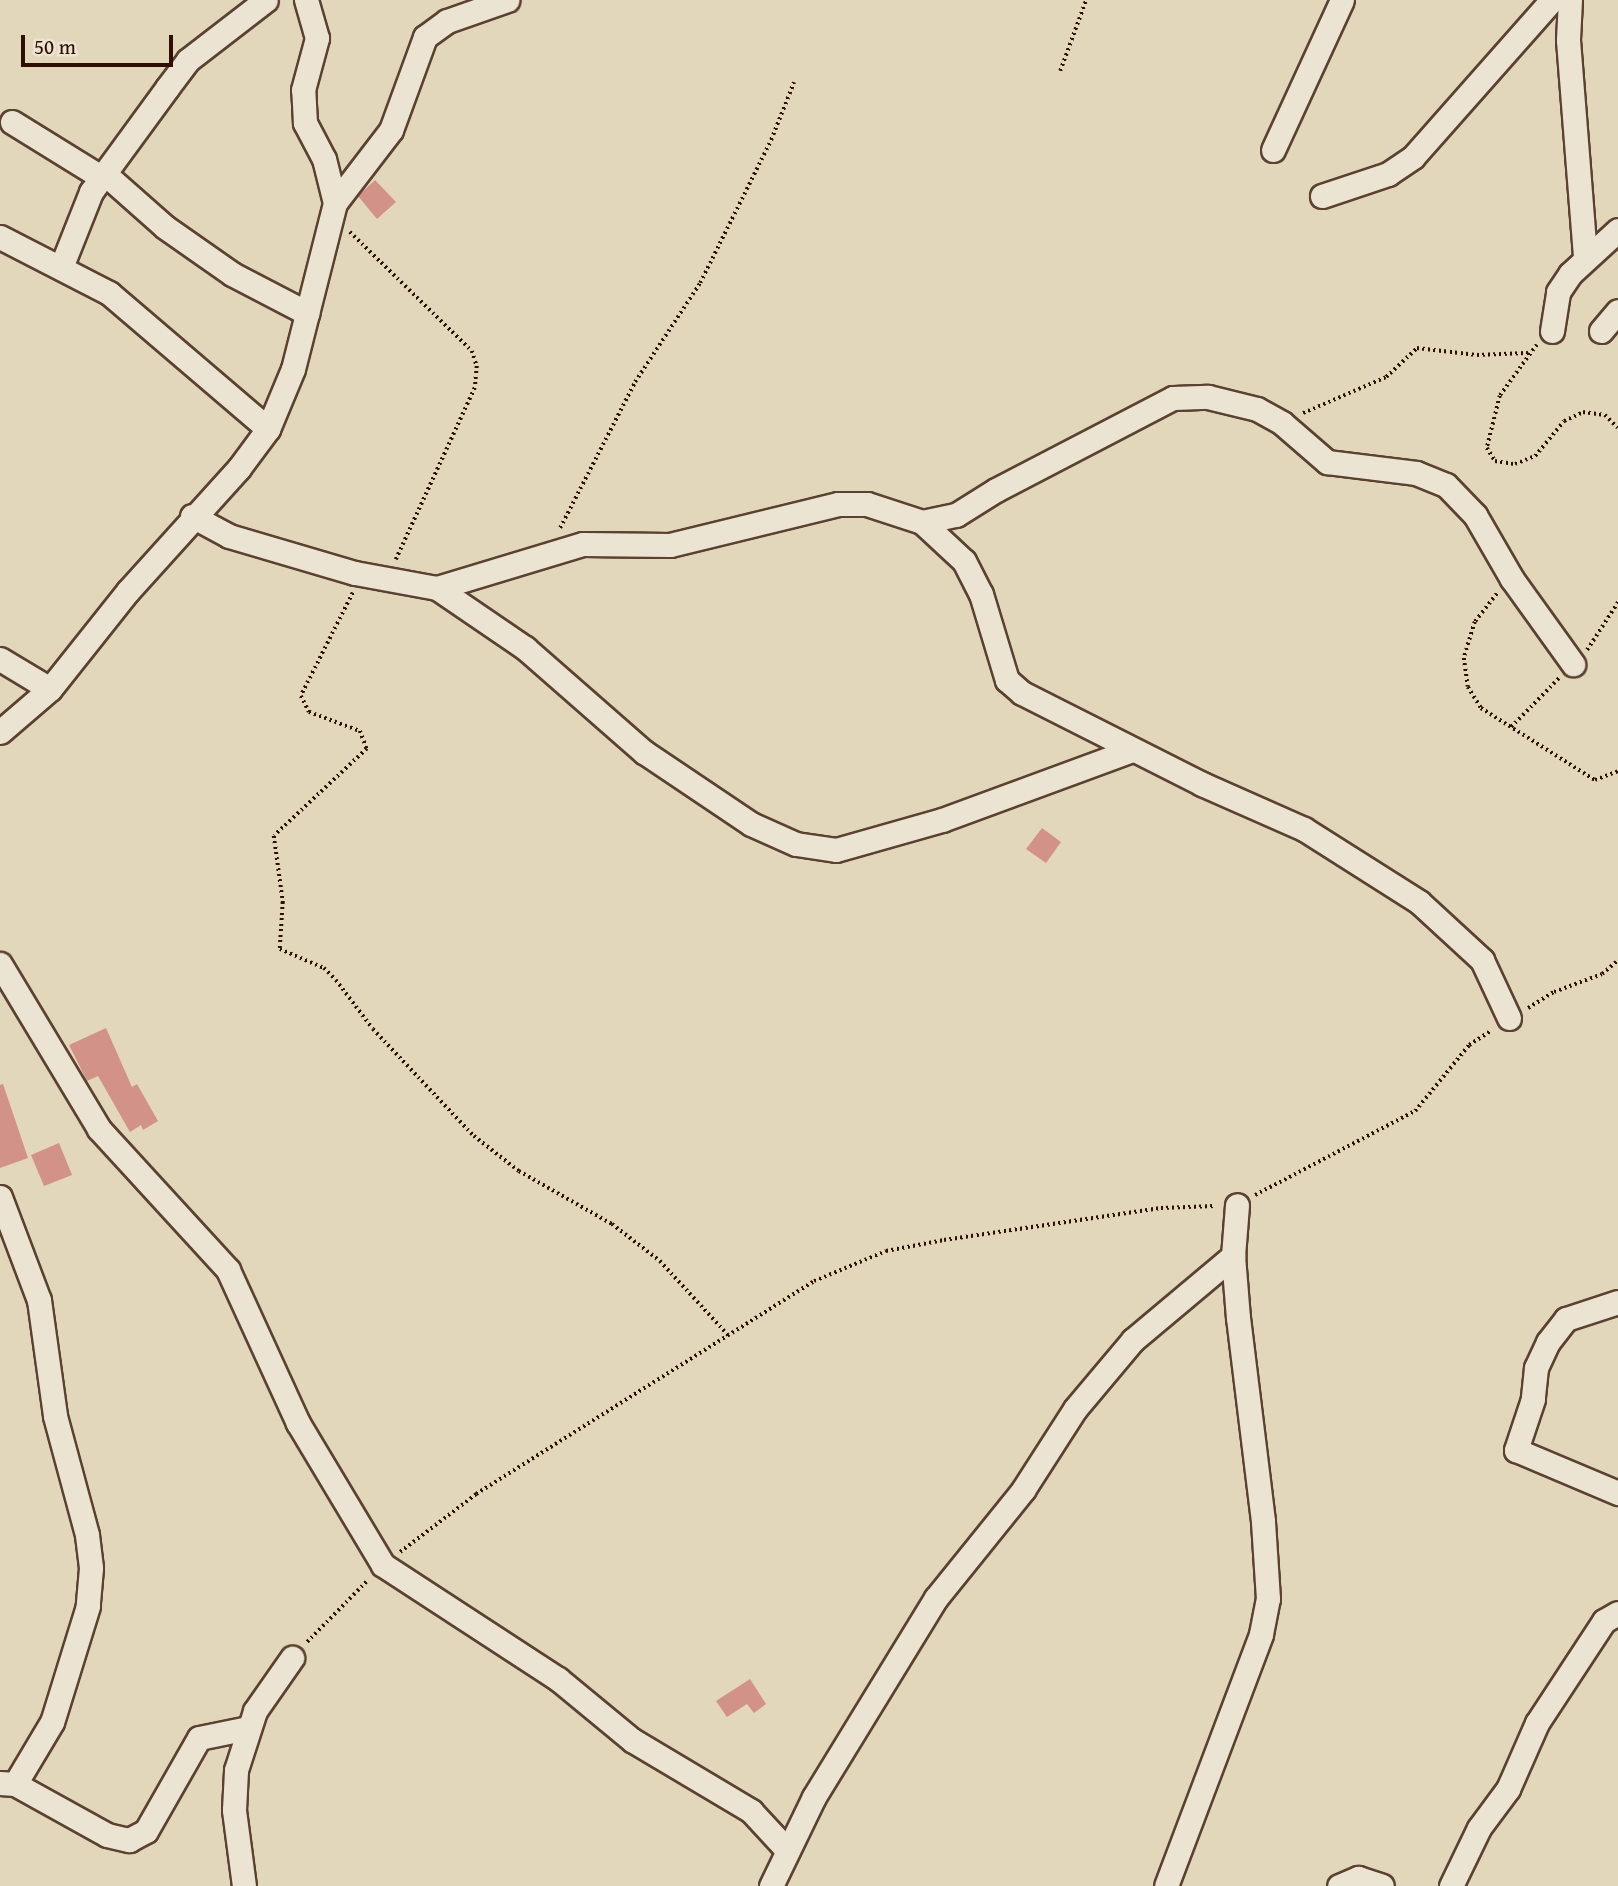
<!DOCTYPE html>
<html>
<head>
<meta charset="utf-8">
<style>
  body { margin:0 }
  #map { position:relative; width:1618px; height:1886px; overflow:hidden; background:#e2d6bb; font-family:"Gentium Book Plus",serif }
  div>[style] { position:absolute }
  .building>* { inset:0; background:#d29288 }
  .path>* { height:3.5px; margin-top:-1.75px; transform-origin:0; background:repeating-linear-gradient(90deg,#2e0f01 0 2px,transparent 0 5.5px) }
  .roads { filter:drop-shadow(2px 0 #5b4130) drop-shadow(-2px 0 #5b4130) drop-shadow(0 2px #5b4130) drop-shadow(0 -2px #5b4130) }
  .street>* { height:23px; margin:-11.5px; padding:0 11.5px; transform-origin:11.5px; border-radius:11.5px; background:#ece4d3 }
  span { translate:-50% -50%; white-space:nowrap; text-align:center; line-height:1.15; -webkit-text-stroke:5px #ece4d3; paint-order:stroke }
  .scale { position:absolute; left:21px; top:35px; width:152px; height:32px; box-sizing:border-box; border:4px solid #2e0f01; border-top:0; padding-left:9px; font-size:21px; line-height:24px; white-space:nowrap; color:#2e0f01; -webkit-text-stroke:5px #ece4d3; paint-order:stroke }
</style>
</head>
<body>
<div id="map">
  <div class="building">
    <div style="clip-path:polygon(375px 180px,396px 202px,377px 219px,358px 196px)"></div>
    <div style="clip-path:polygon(1042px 828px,1061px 842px,1046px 863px,1026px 849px)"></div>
    <div style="clip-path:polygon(106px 1028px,132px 1087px,137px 1084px,158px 1121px,143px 1130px,141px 1125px,130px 1132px,98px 1076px,87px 1081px,69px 1045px)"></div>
    <div style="clip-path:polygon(3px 1084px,28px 1158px,0 1168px,0 1085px)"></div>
    <div style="clip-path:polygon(59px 1143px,72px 1175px,44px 1186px,31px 1155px)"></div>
    <div style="clip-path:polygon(750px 1679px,766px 1704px,754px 1713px,747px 1704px,727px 1717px,716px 1701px)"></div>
  </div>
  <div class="path">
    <div style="left:1060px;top:71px;width:76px;rotate:-69.9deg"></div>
    <div style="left:350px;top:232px;width:170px;rotate:44.3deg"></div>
    <div style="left:472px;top:351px;width:16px;rotate:72deg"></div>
    <div style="left:477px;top:366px;width:22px;rotate:95deg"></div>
    <div style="left:475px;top:388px;width:189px;rotate:114.7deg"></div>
    <div style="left:1537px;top:345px;width:63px;rotate:126deg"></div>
    <div style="left:1500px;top:396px;width:54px;rotate:104deg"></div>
    <div style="left:1487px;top:448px;width:15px;rotate:58deg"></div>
    <div style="left:1495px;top:461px;width:20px;rotate:9deg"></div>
    <div style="left:1515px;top:464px;width:22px;rotate:-22deg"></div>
    <div style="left:1535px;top:456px;width:45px;rotate:-50.4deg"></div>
    <div style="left:1564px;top:421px;width:21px;rotate:-25deg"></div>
    <div style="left:1583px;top:412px;width:22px;rotate:8deg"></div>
    <div style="left:1605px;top:415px;width:18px;rotate:45deg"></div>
    <div style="left:1303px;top:413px;width:90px;rotate:-23.4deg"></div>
    <div style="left:1386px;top:377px;width:42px;rotate:-43.1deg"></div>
    <div style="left:1417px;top:348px;width:60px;rotate:6.7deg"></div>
    <div style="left:1477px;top:355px;width:52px;rotate:-2.2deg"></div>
    <div style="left:560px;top:528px;width:164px;rotate:-62.8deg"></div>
    <div style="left:635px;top:382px;width:118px;rotate:-56.7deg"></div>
    <div style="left:700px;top:283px;width:160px;rotate:-63.6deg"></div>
    <div style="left:771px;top:140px;width:62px;rotate:-68.4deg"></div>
    <div style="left:353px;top:593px;width:115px;rotate:116.8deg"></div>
    <div style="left:301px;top:696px;width:18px;rotate:63deg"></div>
    <div style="left:309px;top:712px;width:54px;rotate:20.4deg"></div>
    <div style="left:360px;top:731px;width:19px;rotate:69deg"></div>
    <div style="left:367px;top:749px;width:127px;rotate:136.9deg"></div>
    <div style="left:274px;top:836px;width:67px;rotate:82.2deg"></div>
    <div style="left:283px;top:902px;width:47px;rotate:93.7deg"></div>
    <div style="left:280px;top:949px;width:48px;rotate:23.4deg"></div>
    <div style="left:324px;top:968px;width:17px;rotate:45deg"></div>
    <div style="left:336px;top:980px;width:61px;rotate:52.9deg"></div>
    <div style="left:373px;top:1029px;width:147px;rotate:46.7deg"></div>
    <div style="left:474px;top:1136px;width:57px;rotate:37.9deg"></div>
    <div style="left:519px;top:1171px;width:107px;rotate:29.7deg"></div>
    <div style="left:612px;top:1224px;width:61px;rotate:37.6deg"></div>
    <div style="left:660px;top:1261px;width:103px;rotate:47.4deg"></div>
    <div style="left:1497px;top:594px;width:36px;rotate:128deg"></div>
    <div style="left:1475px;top:622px;width:38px;rotate:107deg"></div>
    <div style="left:1464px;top:658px;width:29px;rotate:82deg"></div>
    <div style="left:1468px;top:687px;width:25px;rotate:58deg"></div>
    <div style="left:1481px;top:708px;width:135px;rotate:32.3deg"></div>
    <div style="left:1595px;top:780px;width:25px;rotate:-21deg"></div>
    <div style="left:1587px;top:650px;width:57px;rotate:-57.1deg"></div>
    <div style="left:1511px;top:727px;width:69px;rotate:-45.6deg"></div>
    <div style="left:1528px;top:1008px;width:31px;rotate:-32deg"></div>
    <div style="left:1554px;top:992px;width:51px;rotate:-20.6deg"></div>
    <div style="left:1602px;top:974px;width:21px;rotate:-41deg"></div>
    <div style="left:1255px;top:1195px;width:181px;rotate:-27.7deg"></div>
    <div style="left:1415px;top:1111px;width:85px;rotate:-50.7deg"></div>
    <div style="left:1469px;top:1045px;width:27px;rotate:-33deg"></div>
    <div style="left:400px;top:1552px;width:96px;rotate:-37.3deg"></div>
    <div style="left:476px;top:1494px;width:400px;rotate:-32.2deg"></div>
    <div style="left:814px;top:1281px;width:78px;rotate:-22.6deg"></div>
    <div style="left:886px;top:1251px;width:59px;rotate:-10.7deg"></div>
    <div style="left:944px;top:1240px;width:219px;rotate:-8.4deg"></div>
    <div style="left:1161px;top:1208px;width:54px;rotate:-2.1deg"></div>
    <div style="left:307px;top:1642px;width:87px;rotate:-45.5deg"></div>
  </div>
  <div class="roads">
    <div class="street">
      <div style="left:1570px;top:0;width:40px;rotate:92.9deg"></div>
      <div style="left:1568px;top:40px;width:218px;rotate:85.5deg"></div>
      <div style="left:12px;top:122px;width:105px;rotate:31.7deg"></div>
      <div style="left:1273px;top:150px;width:165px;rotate:-65.3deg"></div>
      <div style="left:104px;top:173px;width:81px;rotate:41.5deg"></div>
      <div style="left:165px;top:227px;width:82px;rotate:35deg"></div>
      <div style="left:232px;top:274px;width:85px;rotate:27.5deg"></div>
      <div style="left:1322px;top:196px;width:70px;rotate:-18.4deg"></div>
      <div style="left:1388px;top:174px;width:30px;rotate:-34deg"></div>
      <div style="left:1413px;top:157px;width:210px;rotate:-48.5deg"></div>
      <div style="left:335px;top:203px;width:92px;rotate:-52.5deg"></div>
      <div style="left:391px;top:130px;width:99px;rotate:-69.9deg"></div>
      <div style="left:425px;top:37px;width:27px;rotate:-36deg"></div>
      <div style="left:447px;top:21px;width:64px;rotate:-19.3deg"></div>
      <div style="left:0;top:237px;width:123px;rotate:27.2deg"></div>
      <div style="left:109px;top:293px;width:209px;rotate:40.5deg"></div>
      <div style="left:62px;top:265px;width:79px;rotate:-68.3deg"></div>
      <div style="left:91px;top:192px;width:129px;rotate:-53.8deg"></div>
      <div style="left:167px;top:88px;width:35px;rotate:-53deg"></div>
      <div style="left:188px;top:60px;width:98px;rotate:-37.6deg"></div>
      <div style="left:1552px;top:331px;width:39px;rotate:-81deg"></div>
      <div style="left:1558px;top:292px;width:22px;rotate:-56deg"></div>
      <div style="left:1570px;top:274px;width:65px;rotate:-42.5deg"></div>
      <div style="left:1601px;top:331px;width:26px;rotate:-50deg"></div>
      <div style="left:192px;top:516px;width:42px;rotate:28.4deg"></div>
      <div style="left:229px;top:536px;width:131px;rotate:16.4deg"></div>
      <div style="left:355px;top:573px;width:83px;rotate:10.4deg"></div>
      <div style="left:437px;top:588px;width:152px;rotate:-16.8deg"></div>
      <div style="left:583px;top:544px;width:87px;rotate:0.7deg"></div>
      <div style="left:670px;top:545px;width:173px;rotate:-13.7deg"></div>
      <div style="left:838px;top:504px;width:29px"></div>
      <div style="left:867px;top:504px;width:58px;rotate:18.1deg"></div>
      <div style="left:922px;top:522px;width:35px;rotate:-12deg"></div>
      <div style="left:956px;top:515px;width:47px;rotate:-32deg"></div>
      <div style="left:996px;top:490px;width:199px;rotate:-27.5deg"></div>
      <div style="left:1173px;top:398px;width:35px;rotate:-2deg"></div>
      <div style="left:1208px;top:397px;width:50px;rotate:13.8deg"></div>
      <div style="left:1257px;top:409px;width:29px;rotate:29deg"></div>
      <div style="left:1282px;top:423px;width:60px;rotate:40.9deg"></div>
      <div style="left:1327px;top:462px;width:90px;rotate:7deg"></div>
      <div style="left:1416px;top:473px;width:32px;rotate:22deg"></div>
      <div style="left:1446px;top:485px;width:42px;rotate:46deg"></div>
      <div style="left:1475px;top:515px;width:74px;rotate:60deg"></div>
      <div style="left:1512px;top:579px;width:105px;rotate:54.3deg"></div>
      <div style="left:922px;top:522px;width:57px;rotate:42.9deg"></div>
      <div style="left:964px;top:561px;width:37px;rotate:63deg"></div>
      <div style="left:981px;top:594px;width:90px;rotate:73.2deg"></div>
      <div style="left:1007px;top:680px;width:20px;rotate:41deg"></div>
      <div style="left:1022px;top:693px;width:202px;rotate:26.8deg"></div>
      <div style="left:1202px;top:784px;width:111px;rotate:23.8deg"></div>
      <div style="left:1304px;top:829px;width:136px;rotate:32.4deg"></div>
      <div style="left:1419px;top:902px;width:86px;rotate:42.6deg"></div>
      <div style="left:1482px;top:960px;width:64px;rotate:65deg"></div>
      <div style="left:437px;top:588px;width:107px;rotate:34.3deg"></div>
      <div style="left:525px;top:648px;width:158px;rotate:41.2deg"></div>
      <div style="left:644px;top:752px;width:129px;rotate:33.9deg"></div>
      <div style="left:751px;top:824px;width:49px;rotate:24deg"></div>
      <div style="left:796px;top:844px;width:40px;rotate:8.5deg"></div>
      <div style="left:836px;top:850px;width:110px;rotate:-15.8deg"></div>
      <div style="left:942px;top:820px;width:202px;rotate:-20.2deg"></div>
      <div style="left:0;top:659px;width:58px;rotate:31deg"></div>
      <div style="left:0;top:732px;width:66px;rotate:-40.7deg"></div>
      <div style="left:50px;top:689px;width:125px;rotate:-51.5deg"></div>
      <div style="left:128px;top:591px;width:166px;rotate:-47.9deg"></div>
      <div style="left:239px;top:468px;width:49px;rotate:-53.4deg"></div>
      <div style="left:268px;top:429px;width:65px;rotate:-67.4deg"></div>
      <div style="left:293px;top:369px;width:171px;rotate:-75.8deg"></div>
      <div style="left:335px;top:203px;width:45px;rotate:-104deg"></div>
      <div style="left:324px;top:159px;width:41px;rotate:-117.8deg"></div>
      <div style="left:305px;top:123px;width:33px;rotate:-93deg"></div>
      <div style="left:303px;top:90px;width:54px;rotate:-74.9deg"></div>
      <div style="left:317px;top:38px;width:40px;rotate:-106deg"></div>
      <div style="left:0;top:964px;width:192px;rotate:59deg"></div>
      <div style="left:99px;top:1129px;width:191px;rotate:47.5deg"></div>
      <div style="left:228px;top:1270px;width:168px;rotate:65.4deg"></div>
      <div style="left:298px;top:1423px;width:165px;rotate:59.1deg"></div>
      <div style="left:383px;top:1565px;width:209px;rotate:33.1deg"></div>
      <div style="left:558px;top:1679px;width:96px;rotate:39.5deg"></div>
      <div style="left:632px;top:1740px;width:139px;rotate:30.8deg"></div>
      <div style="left:751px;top:1811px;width:54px;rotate:47.2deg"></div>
      <div style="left:0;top:1197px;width:110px;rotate:69.3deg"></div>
      <div style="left:39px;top:1300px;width:117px;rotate:82.1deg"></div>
      <div style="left:55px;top:1416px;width:123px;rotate:74.9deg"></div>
      <div style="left:87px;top:1535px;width:33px;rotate:83deg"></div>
      <div style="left:91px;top:1568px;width:38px;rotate:95deg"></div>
      <div style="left:88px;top:1606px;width:121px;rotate:107.2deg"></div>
      <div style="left:52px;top:1722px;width:72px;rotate:120.8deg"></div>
      <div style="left:1618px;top:1302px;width:55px;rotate:161.9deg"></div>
      <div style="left:1566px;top:1319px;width:29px;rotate:128deg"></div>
      <div style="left:1548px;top:1342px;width:29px;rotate:115deg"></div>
      <div style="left:1536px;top:1368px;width:31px;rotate:96deg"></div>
      <div style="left:1533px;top:1399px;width:54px;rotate:108.4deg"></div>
      <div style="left:1516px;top:1450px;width:111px;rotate:22.9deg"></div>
      <div style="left:0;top:1783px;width:15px;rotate:4deg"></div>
      <div style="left:15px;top:1784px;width:105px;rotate:29deg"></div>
      <div style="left:107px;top:1835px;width:23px;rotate:13deg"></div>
      <div style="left:129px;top:1840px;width:19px;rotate:-28deg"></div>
      <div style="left:146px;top:1831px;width:107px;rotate:-60.3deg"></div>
      <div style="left:199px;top:1738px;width:50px;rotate:-11.5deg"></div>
      <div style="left:244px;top:1886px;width:77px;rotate:-97.5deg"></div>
      <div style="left:234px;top:1810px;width:40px;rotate:-87.1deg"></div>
      <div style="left:236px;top:1770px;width:62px;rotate:-72.1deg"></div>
      <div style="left:255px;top:1711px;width:65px;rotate:-55.1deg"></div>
      <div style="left:771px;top:1886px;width:99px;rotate:-64.2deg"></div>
      <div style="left:814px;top:1797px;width:233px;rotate:-58.5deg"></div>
      <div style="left:936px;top:1598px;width:139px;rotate:-51.1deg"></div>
      <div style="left:1023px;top:1490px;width:96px;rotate:-57.3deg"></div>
      <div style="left:1075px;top:1409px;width:90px;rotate:-50deg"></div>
      <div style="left:1133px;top:1340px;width:131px;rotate:-40deg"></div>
      <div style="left:1166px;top:1886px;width:269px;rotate:-69.3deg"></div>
      <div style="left:1261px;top:1634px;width:36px;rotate:-79deg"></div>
      <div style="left:1268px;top:1599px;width:78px;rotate:-93.7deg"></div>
      <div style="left:1263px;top:1521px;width:205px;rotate:-97deg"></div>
      <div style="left:1238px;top:1318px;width:62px;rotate:-94.6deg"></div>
      <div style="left:1233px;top:1256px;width:51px;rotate:-85.5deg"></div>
      <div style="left:1339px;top:1886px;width:21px;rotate:-23deg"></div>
      <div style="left:1358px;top:1878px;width:25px;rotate:18deg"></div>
      <div style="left:1451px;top:1886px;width:64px;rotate:-64.2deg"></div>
      <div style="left:1479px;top:1828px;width:49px;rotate:-53.4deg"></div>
      <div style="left:1508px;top:1789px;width:72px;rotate:-66.3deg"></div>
      <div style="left:1537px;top:1723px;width:122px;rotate:-56.7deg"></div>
      <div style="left:1604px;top:1621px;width:16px;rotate:-30deg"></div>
    </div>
  </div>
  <div class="scale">50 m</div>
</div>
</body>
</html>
